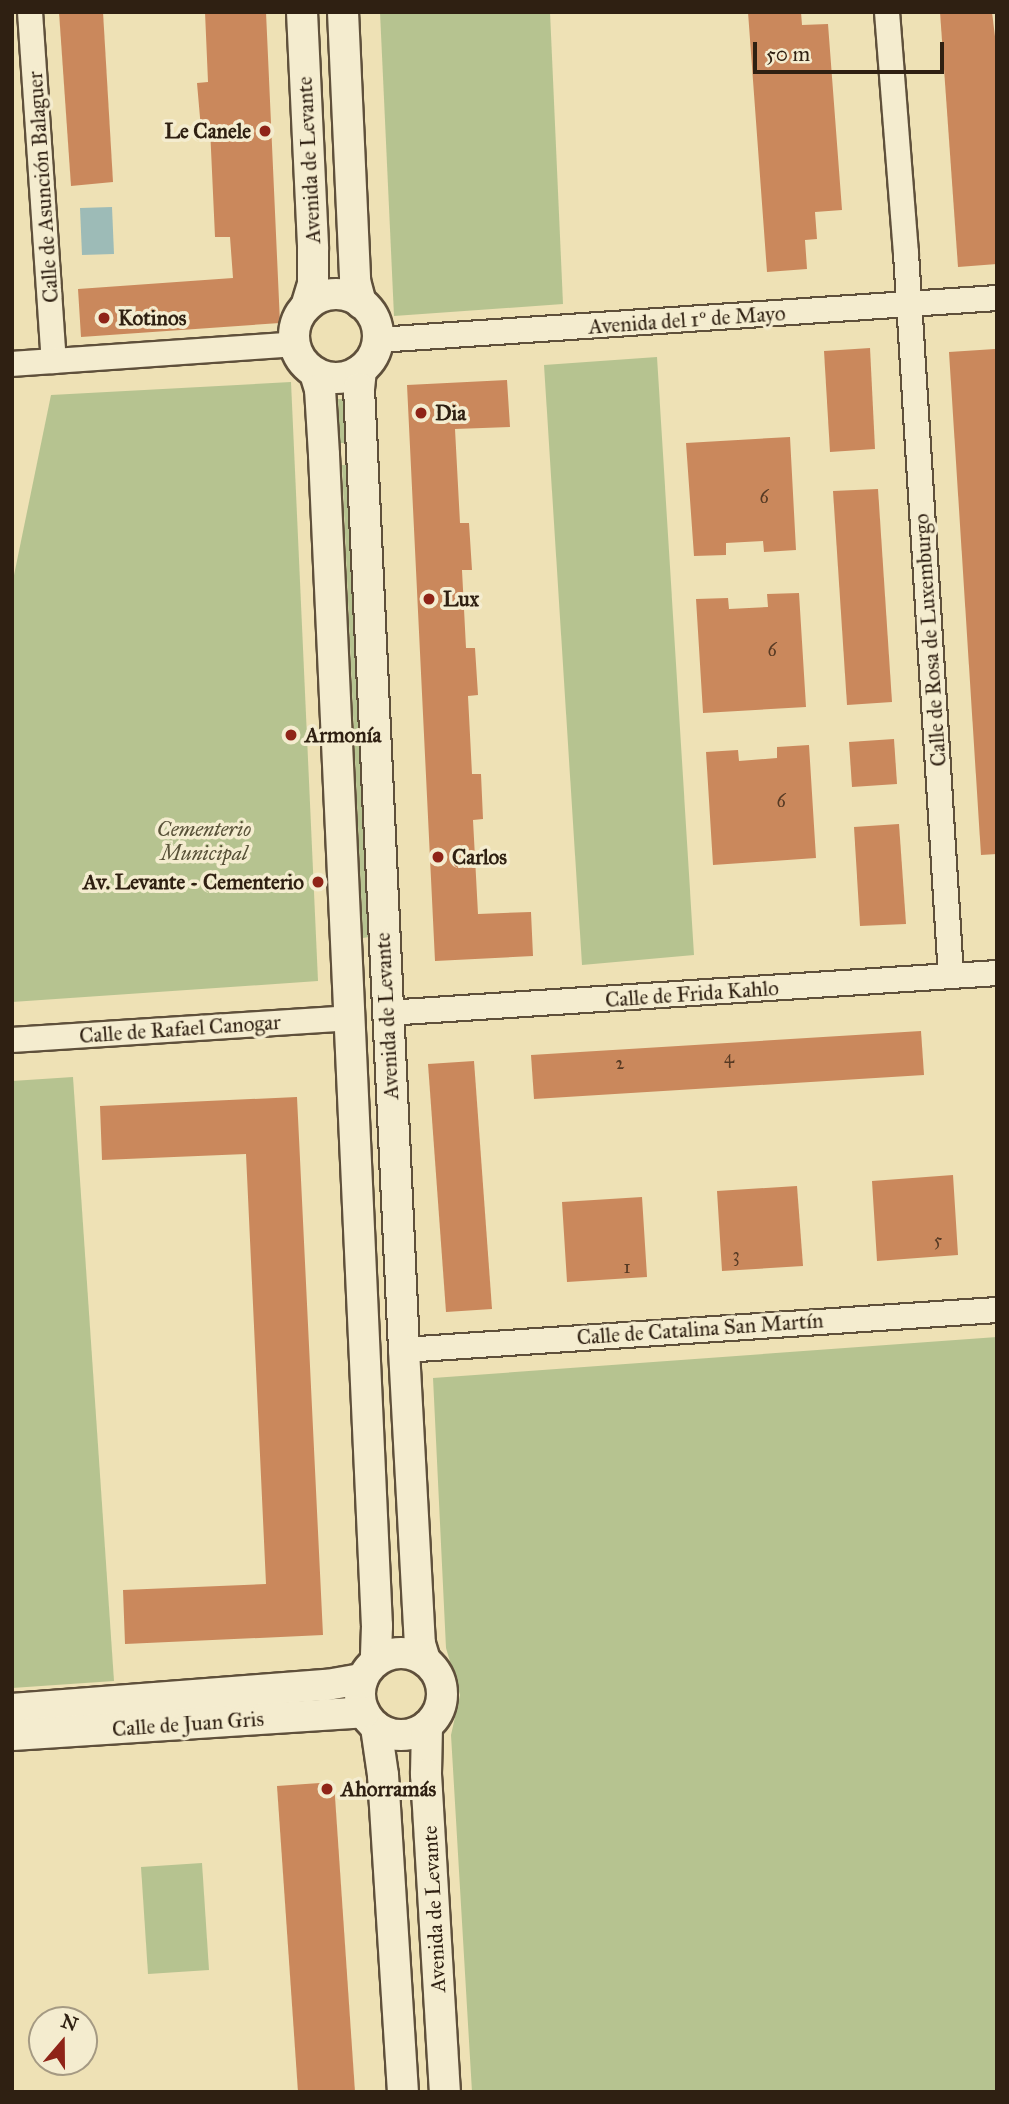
<!DOCTYPE html>
<html>
<head>
<meta charset="utf-8">
<style>
  body { margin:0 }
  #map { position:relative; width:1009px; height:2104px; overflow:hidden; background:#eee1b5; font-family:"IM FELL Great Primer",serif }
  div>[style] { position:absolute }
  .green>* { inset:0; background:#b6c390 }
  .water>* { inset:0; background:#9dbbb7 }
  .building>* { inset:0; background:#ca885c }
  .roads { filter:drop-shadow(2px 0 #5f503b) drop-shadow(-2px 0 #5f503b) drop-shadow(0 2px #5f503b) drop-shadow(0 -2px #5f503b) }
  .minor>* { height:24px; margin:-12px; padding:0 12px; transform-origin:12px; border-radius:12px; background:#f4eccf }
  .tertiary>* { height:30px; margin:-15px; padding:0 15px; transform-origin:15px; border-radius:15px; background:#f4eccf }
  .tertiary>.ring { margin:-15px; padding:0; box-sizing:content-box; background:none; border:30px solid #f4eccf; border-radius:50% }
  .dots>* { width:19px; height:19px; translate:-50% -50%; box-sizing:border-box; border:4px solid #f4eccf; border-radius:50% }
  span { translate:-50% -50%; white-space:nowrap; text-align:center; line-height:1.15; -webkit-text-stroke:7px #f4eccf; paint-order:stroke }
  .number-label { font-size:18px; color:#563a24 }
  .number-label span { -webkit-text-stroke-width:0 }
  .poi-label { font-size:21px; color:#2f2012; font-weight:700 }
  .right { translate:-100% -50%; text-align:right }
  .left { translate:0 -50%; text-align:left }
  .street-label { font-size:21px; color:#2f2012 }
  .park-label { font-size:21px; color:#585138; font-style:italic }
  .frame { position:absolute; inset:0; border:14px solid #2f2012; pointer-events:none }
  .north { position:absolute; left:28px; top:2006px; width:70px; height:70px; box-sizing:border-box; background:#f4eccf; border:2px solid #a59a83; border-radius:50%; rotate:20deg; font-size:19px; font-weight:700; line-height:28px; text-align:center; color:#2f2012 }
  .north::after { content:''; display:block; margin:auto; width:24px; height:32px; background:#8f2418; clip-path:polygon(50% 0,100% 100%,50% 72%,0 100%) }
  .scale { position:absolute; left:753px; top:42px; width:191px; height:32px; box-sizing:border-box; border:4px solid #2f2012; border-top:0; padding-left:9px; font-size:21px; line-height:24px; white-space:nowrap; color:#2f2012; -webkit-text-stroke:5px #f4eccf; paint-order:stroke }
</style>
</head>
<body>
<div id="map">
  <div class="green">
    <div style="clip-path:polygon(380px 12px,550px 12px,563px 304px,394px 316px)"></div>
    <div style="clip-path:polygon(657px 357px,694px 955px,582px 965px,544px 365px)"></div>
    <div style="clip-path:polygon(291px 382px,318px 981px,12px 1002px,12px 585px,51px 395px)"></div>
    <div style="clip-path:polygon(338px 399px,345px 399px,347px 443px,340px 443px)"></div>
    <div style="clip-path:polygon(342px 465px,349px 465px,369px 937px,363px 938px)"></div>
    <div style="clip-path:polygon(73px 1077px,114px 1681px,12px 1688px,12px 1081px)"></div>
    <div style="clip-path:polygon(997px 1337px,997px 2092px,472px 2092px,451px 1735px,460px 1695px,446px 1648px,433px 1378px)"></div>
    <div style="clip-path:polygon(202px 1863px,209px 1970px,148px 1974px,141px 1867px)"></div>
  </div>
  <div class="water">
    <div style="clip-path:polygon(112px 207px,114px 254px,82px 255px,80px 208px)"></div>
  </div>
  <div class="building">
    <div style="clip-path:polygon(59px 12px,103px 12px,113px 182px,71px 186px)"></div>
    <div style="clip-path:polygon(205px 12px,266px 12px,280px 323px,81px 337px,78px 289px,233px 278px,230px 237px,215px 237px,210px 128px,201px 129px,197px 83px,208px 82px)"></div>
    <div style="clip-path:polygon(748px 12px,801px 12px,802px 25px,828px 24px,842px 210px,815px 212px,817px 239px,805px 240px,807px 269px,767px 272px)"></div>
    <div style="clip-path:polygon(940px 12px,992px 12px,997px 53px,997px 264px,958px 267px)"></div>
    <div style="clip-path:polygon(870px 348px,875px 449px,830px 452px,824px 351px)"></div>
    <div style="clip-path:polygon(995px 349px,997px 854px,981px 855px,949px 352px)"></div>
    <div style="clip-path:polygon(507px 380px,510px 427px,455px 429px,460px 523px,469px 523px,472px 570px,462px 570px,466px 648px,475px 648px,478px 695px,468px 696px,472px 774px,481px 774px,483px 819px,473px 820px,478px 914px,531px 912px,533px 956px,435px 961px,407px 385px)"></div>
    <div style="clip-path:polygon(790px 437px,796px 550px,764px 552px,763px 541px,726px 543px,726px 555px,694px 556px,686px 443px)"></div>
    <div style="clip-path:polygon(878px 489px,892px 702px,847px 705px,833px 491px)"></div>
    <div style="clip-path:polygon(799px 593px,806px 707px,703px 713px,696px 599px,728px 598px,729px 609px,768px 607px,767px 594px)"></div>
    <div style="clip-path:polygon(894px 739px,897px 784px,852px 787px,849px 742px)"></div>
    <div style="clip-path:polygon(809px 745px,816px 858px,713px 865px,706px 752px,738px 750px,739px 761px,777px 758px,777px 747px)"></div>
    <div style="clip-path:polygon(899px 824px,906px 924px,860px 926px,854px 827px)"></div>
    <div style="clip-path:polygon(921px 1031px,924px 1075px,534px 1099px,531px 1055px)"></div>
    <div style="clip-path:polygon(474px 1061px,492px 1309px,446px 1312px,428px 1064px)"></div>
    <div style="clip-path:polygon(297px 1097px,323px 1635px,125px 1644px,123px 1590px,266px 1584px,246px 1154px,102px 1160px,100px 1106px)"></div>
    <div style="clip-path:polygon(953px 1175px,958px 1255px,877px 1261px,872px 1181px)"></div>
    <div style="clip-path:polygon(797px 1186px,803px 1266px,722px 1271px,717px 1191px)"></div>
    <div style="clip-path:polygon(642px 1197px,647px 1277px,567px 1282px,562px 1202px)"></div>
    <div style="clip-path:polygon(334px 1782px,355px 2092px,298px 2092px,277px 1786px)"></div>
  </div>
  <div class="roads">
    <div class="minor">
      <div style="left:30px;top:12px;width:350px;rotate:86.1deg"></div>
      <div style="left:887px;top:12px;width:242px;rotate:85.5deg"></div>
      <div style="left:906px;top:253px;width:724px;rotate:86.44deg"></div>
      <div style="left:378px;top:340px;width:620px;rotate:-3.88deg"></div>
      <div style="left:12px;top:364px;width:284px;rotate:-4deg"></div>
      <div style="left:387px;top:1013px;width:611px;rotate:-3.75deg"></div>
      <div style="left:12px;top:1040px;width:337px;rotate:-3.7deg"></div>
      <div style="left:404px;top:1350px;width:594px;rotate:-3.86deg"></div>
    </div>
    <div class="tertiary">
      <div style="left:302px;top:12px;width:237px;rotate:87.3deg"></div>
      <div style="left:313px;top:249px;width:35px;rotate:90deg"></div>
      <div style="left:313px;top:284px;width:24px;rotate:107deg"></div>
      <div style="left:343px;top:12px;width:269px;rotate:87.4deg"></div>
      <div style="left:355px;top:281px;width:23px;rotate:75deg"></div>
      <div class="ring" style="left:294px;top:294px;width:54px;height:54px"></div>
      <div style="left:361px;top:370px;width:18px;rotate:96deg"></div>
      <div style="left:359px;top:388px;width:963px;rotate:87.32deg"></div>
      <div style="left:404px;top:1350px;width:294px;rotate:86.9deg"></div>
      <div style="left:420px;top:1644px;width:17px;rotate:73deg"></div>
      <div style="left:315px;top:373px;width:17px;rotate:73deg"></div>
      <div style="left:320px;top:389px;width:66px;rotate:86.5deg"></div>
      <div style="left:324px;top:455px;width:1172px;rotate:87.41deg"></div>
      <div style="left:377px;top:1626px;width:35px;rotate:92deg"></div>
      <div class="ring" style="left:360px;top:1653px;width:52px;height:52px"></div>
      <div style="left:12px;top:1709px;width:316px;rotate:-4.4deg"></div>
      <div style="left:327px;top:1685px;width:36px;rotate:-10deg"></div>
      <div style="left:427px;top:1726px;width:48px;rotate:91.2deg"></div>
      <div style="left:426px;top:1774px;width:319px;rotate:86.6deg"></div>
      <div style="left:376px;top:1727px;width:49px;rotate:81.7deg"></div>
      <div style="left:383px;top:1775px;width:318px;rotate:86.4deg"></div>
      <div style="left:12px;top:1735px;width:353px;rotate:-3.7deg"></div>
    </div>
  </div>
  <div class="dots">
    <div style="left:265px;top:131px;background:#8f2418"></div>
    <div style="left:104px;top:318px;background:#8f2418"></div>
    <div style="left:421px;top:413px;background:#8f2418"></div>
    <div style="left:429px;top:599px;background:#8f2418"></div>
    <div style="left:291px;top:735px;background:#8f2418"></div>
    <div style="left:438px;top:857px;background:#8f2418"></div>
    <div style="left:318px;top:882px;background:#8f2418"></div>
    <div style="left:327px;top:1789px;background:#8f2418"></div>
  </div>
  <div class="number-label">
    <span style="left:764px;top:497px">6</span>
    <span style="left:772px;top:650px">6</span>
    <span style="left:781px;top:801px">6</span>
    <span style="left:729px;top:1057px">4</span>
    <span style="left:620px;top:1063px">2</span>
    <span style="left:938px;top:1240px">5</span>
    <span style="left:736px;top:1255px">3</span>
    <span style="left:627px;top:1267px">1</span>
  </div>
  <div class="poi-label">
    <span class="right" style="left:251px;top:131px">Le Canele</span>
    <span class="left" style="left:118px;top:318px">Kotinos</span>
    <span class="left" style="left:435px;top:413px">Dia</span>
    <span class="left" style="left:443px;top:599px">Lux</span>
    <span class="left" style="left:305px;top:735px">Armonía</span>
    <span class="left" style="left:452px;top:857px">Carlos</span>
    <span class="right" style="left:304px;top:882px">Av. Levante - Cementerio</span>
    <span class="left" style="left:341px;top:1789px">Ahorramás</span>
  </div>
  <div class="street-label">
    <span style="left:309px;top:160px;rotate:-93deg">Avenida de Levante</span>
    <span style="left:43px;top:187px;rotate:-94deg">Calle de Asunción Balaguer</span>
    <span style="left:687px;top:320px;rotate:-4deg">Avenida del 1º de Mayo</span>
    <span style="left:930px;top:640px;rotate:-94deg">Calle de Rosa de Luxemburgo</span>
    <span style="left:692px;top:994px;rotate:-4deg">Calle de Frida Kahlo</span>
    <span style="left:387px;top:1016px;rotate:-93deg">Avenida de Levante</span>
    <span style="left:180px;top:1029px;rotate:-4deg">Calle de Rafael Canogar</span>
    <span style="left:700px;top:1329px;rotate:-4deg">Calle de Catalina San Martín</span>
    <span style="left:188px;top:1724px;rotate:-4deg">Calle de Juan Gris</span>
    <span style="left:434px;top:1909px;rotate:-93deg">Avenida de Levante</span>
  </div>
  <div class="park-label">
    <span style="left:204px;top:841px">Cementerio<br>Municipal</span>
  </div>
  <div class="frame"></div>
  <div class="north">N</div>
  <div class="scale">50 m</div>
</div>
</body>
</html>
